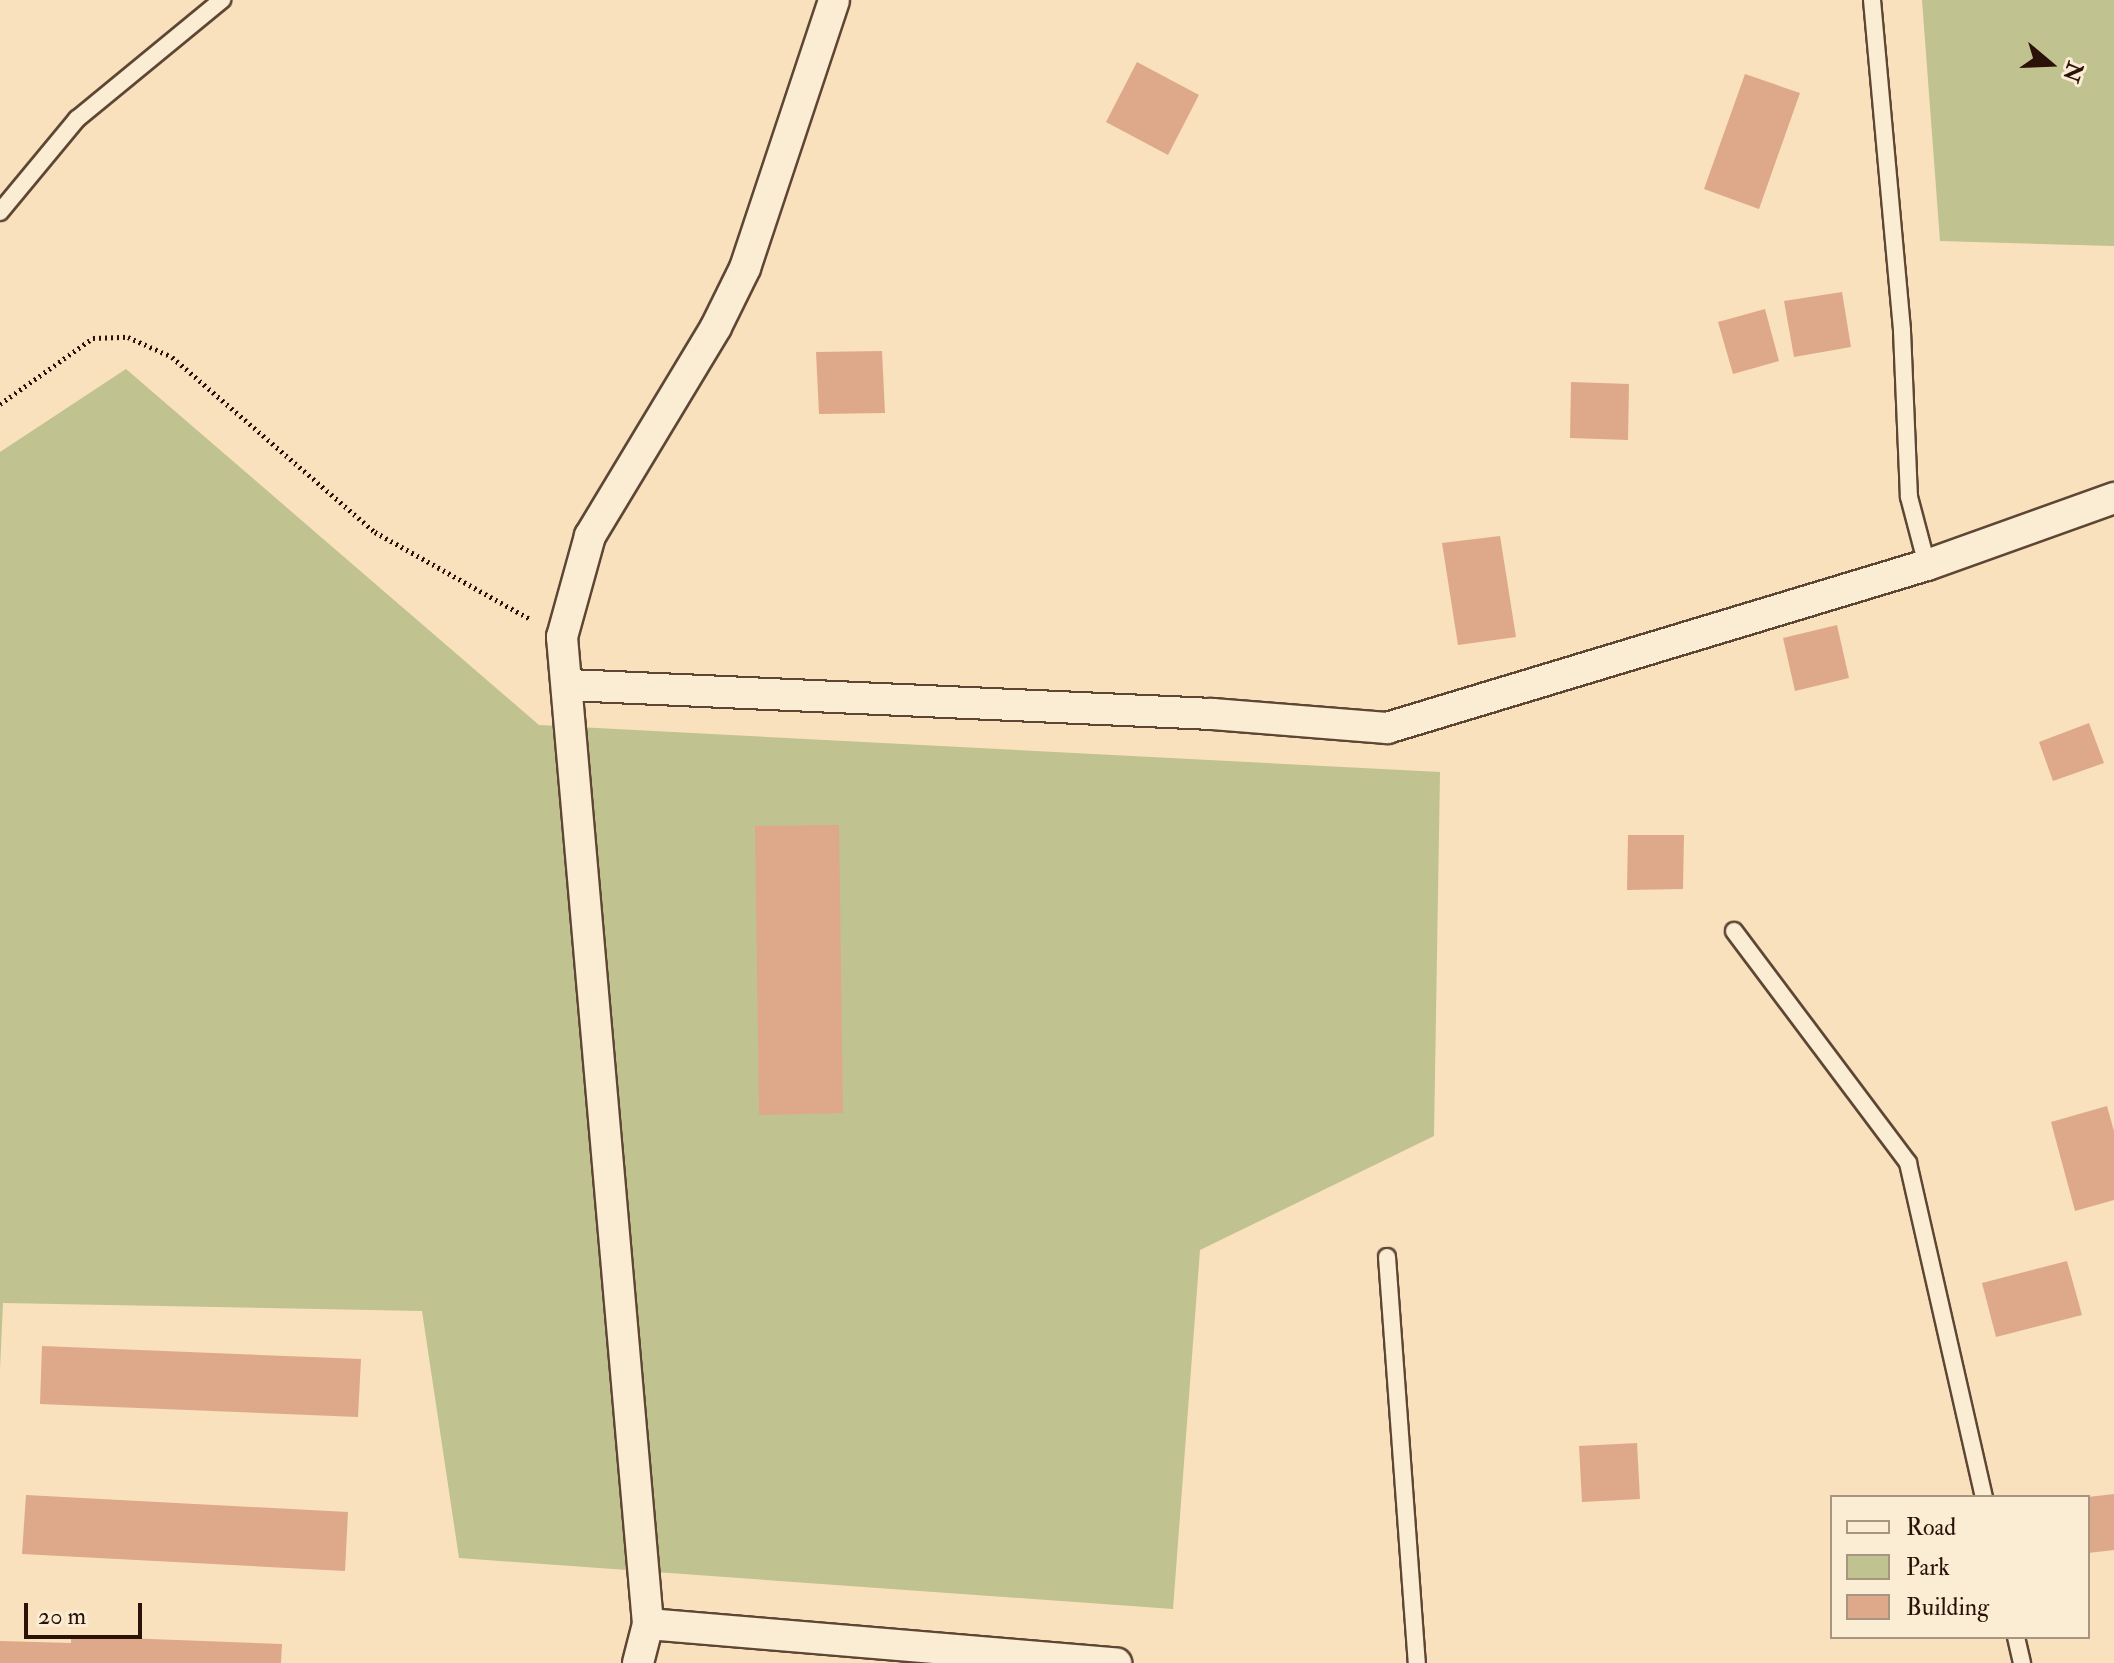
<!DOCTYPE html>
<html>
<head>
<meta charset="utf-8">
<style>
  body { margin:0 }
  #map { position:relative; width:2114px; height:1663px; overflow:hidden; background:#f9e1bd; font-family:"IM FELL Double Pica",serif }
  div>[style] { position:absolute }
  .green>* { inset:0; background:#c0c28f }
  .building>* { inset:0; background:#dea88a }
  .path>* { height:5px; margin-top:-2.5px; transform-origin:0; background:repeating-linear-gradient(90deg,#2a1208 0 2px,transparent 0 6px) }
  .roads { filter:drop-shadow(2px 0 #5e4635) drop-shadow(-2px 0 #5e4635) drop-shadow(0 2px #5e4635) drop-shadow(0 -2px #5e4635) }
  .lane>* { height:16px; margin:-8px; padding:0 8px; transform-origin:8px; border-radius:8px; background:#fbecd4 }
  .street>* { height:30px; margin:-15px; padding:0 15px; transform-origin:15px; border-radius:15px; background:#fbecd4 }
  span { translate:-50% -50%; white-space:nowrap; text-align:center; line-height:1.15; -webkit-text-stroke:6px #fbecd4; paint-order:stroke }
  .legend { position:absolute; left:1830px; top:1495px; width:260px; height:144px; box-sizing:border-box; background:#fbecd4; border:2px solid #a79582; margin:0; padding:10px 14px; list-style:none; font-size:24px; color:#2a1208 }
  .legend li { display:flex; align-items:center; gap:16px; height:40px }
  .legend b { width:40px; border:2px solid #a79582 }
  .north { position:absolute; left:2010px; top:24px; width:80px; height:80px; -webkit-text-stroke:6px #fbecd4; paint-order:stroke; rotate:109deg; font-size:22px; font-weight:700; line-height:32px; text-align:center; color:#2a1208 }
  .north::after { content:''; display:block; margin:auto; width:28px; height:36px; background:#2a1208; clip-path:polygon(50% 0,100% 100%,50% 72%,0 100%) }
  .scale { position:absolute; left:24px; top:1603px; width:118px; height:36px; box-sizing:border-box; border:4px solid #2a1208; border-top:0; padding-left:10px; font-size:24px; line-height:28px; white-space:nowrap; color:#2a1208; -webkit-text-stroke:6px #fbecd4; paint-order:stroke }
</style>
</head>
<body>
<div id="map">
  <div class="green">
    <div style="clip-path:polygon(1922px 0,2114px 0,2114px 246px,1940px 241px)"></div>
    <div style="clip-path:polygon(126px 369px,539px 725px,1440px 772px,1434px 1136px,1200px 1250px,1173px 1609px,459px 1558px,422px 1311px,3px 1303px,0 1370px,0 452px)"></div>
  </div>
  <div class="building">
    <div style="clip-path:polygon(1137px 62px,1199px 95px,1168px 155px,1106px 122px)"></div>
    <div style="clip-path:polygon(1745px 74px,1800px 93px,1759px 209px,1704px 189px)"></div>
    <div style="clip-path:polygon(1842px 292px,1851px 347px,1794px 357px,1784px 301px)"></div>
    <div style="clip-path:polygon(1765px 309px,1779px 361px,1733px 374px,1718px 322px)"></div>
    <div style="clip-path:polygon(882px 351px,885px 413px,819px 414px,816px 352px)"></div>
    <div style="clip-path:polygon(1571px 382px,1629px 384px,1628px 440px,1570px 438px)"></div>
    <div style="clip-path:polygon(1500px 536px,1516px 637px,1458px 645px,1442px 543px)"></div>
    <div style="clip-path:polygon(1837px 625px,1849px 678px,1795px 691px,1783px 638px)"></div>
    <div style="clip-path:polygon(2089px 723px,2104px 763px,2053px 781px,2039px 742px)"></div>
    <div style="clip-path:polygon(839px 825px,843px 1113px,759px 1115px,755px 826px)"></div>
    <div style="clip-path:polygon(1628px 835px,1684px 835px,1683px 889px,1627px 890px)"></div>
    <div style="clip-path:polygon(2107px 1106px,2114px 1131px,2114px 1200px,2075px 1211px,2051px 1122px)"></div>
    <div style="clip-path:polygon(2067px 1261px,2082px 1315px,1996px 1337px,1982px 1283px)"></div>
    <div style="clip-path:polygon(42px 1346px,361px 1359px,358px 1417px,40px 1404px)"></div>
    <div style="clip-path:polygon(1637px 1443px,1640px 1499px,1582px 1502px,1579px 1446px)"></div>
    <div style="clip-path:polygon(2114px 1494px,2114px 1550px,2088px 1553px,2088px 1497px)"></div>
    <div style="clip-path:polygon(26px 1495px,348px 1512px,345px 1571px,22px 1554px)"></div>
    <div style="clip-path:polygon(71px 1636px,282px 1644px,281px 1663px,0 1663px,0 1641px,71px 1643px)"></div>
  </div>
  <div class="path">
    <div style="left:0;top:404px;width:114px;rotate:-35.4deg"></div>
    <div style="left:93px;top:338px;width:35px;rotate:-2deg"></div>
    <div style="left:128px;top:337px;width:48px;rotate:24.4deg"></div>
    <div style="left:172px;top:357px;width:268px;rotate:40.8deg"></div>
    <div style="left:375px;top:532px;width:178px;rotate:29.3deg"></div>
  </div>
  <div class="roads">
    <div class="lane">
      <div style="left:1872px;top:0;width:332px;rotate:84.8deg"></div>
      <div style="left:1902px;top:331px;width:166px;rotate:87.6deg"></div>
      <div style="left:1909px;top:497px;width:70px;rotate:75.2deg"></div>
      <div style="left:0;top:212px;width:121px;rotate:-50.4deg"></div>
      <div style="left:77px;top:119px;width:188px;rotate:-39.4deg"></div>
      <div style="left:1734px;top:931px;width:290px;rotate:53.1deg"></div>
      <div style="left:1908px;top:1163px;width:343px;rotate:77.2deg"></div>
      <div style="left:1387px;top:1257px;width:407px;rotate:85.8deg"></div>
      <div style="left:2016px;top:1637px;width:27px;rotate:77deg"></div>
    </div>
    <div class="street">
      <div style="left:569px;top:685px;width:644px;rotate:2.58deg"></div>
      <div style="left:1212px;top:714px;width:176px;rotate:4.6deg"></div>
      <div style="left:1387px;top:728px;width:564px;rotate:-16.8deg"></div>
      <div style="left:1927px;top:565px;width:199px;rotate:-19.7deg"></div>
      <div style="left:648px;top:1624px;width:991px;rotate:-94.98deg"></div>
      <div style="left:562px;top:637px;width:105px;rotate:-74.5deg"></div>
      <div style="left:590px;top:536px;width:244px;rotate:-58.9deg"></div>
      <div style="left:716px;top:327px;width:66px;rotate:-63.8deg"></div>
      <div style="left:745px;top:268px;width:282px;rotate:-71.6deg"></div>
      <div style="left:638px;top:1663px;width:40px;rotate:-75.6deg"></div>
      <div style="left:648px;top:1624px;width:470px;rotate:4.8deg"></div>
    </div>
  </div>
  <ul class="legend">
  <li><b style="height:10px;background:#fbecd4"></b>Road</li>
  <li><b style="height:22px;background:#c0c28f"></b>Park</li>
  <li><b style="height:22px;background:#dea88a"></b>Building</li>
  </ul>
  <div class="north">N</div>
  <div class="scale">20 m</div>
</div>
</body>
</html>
